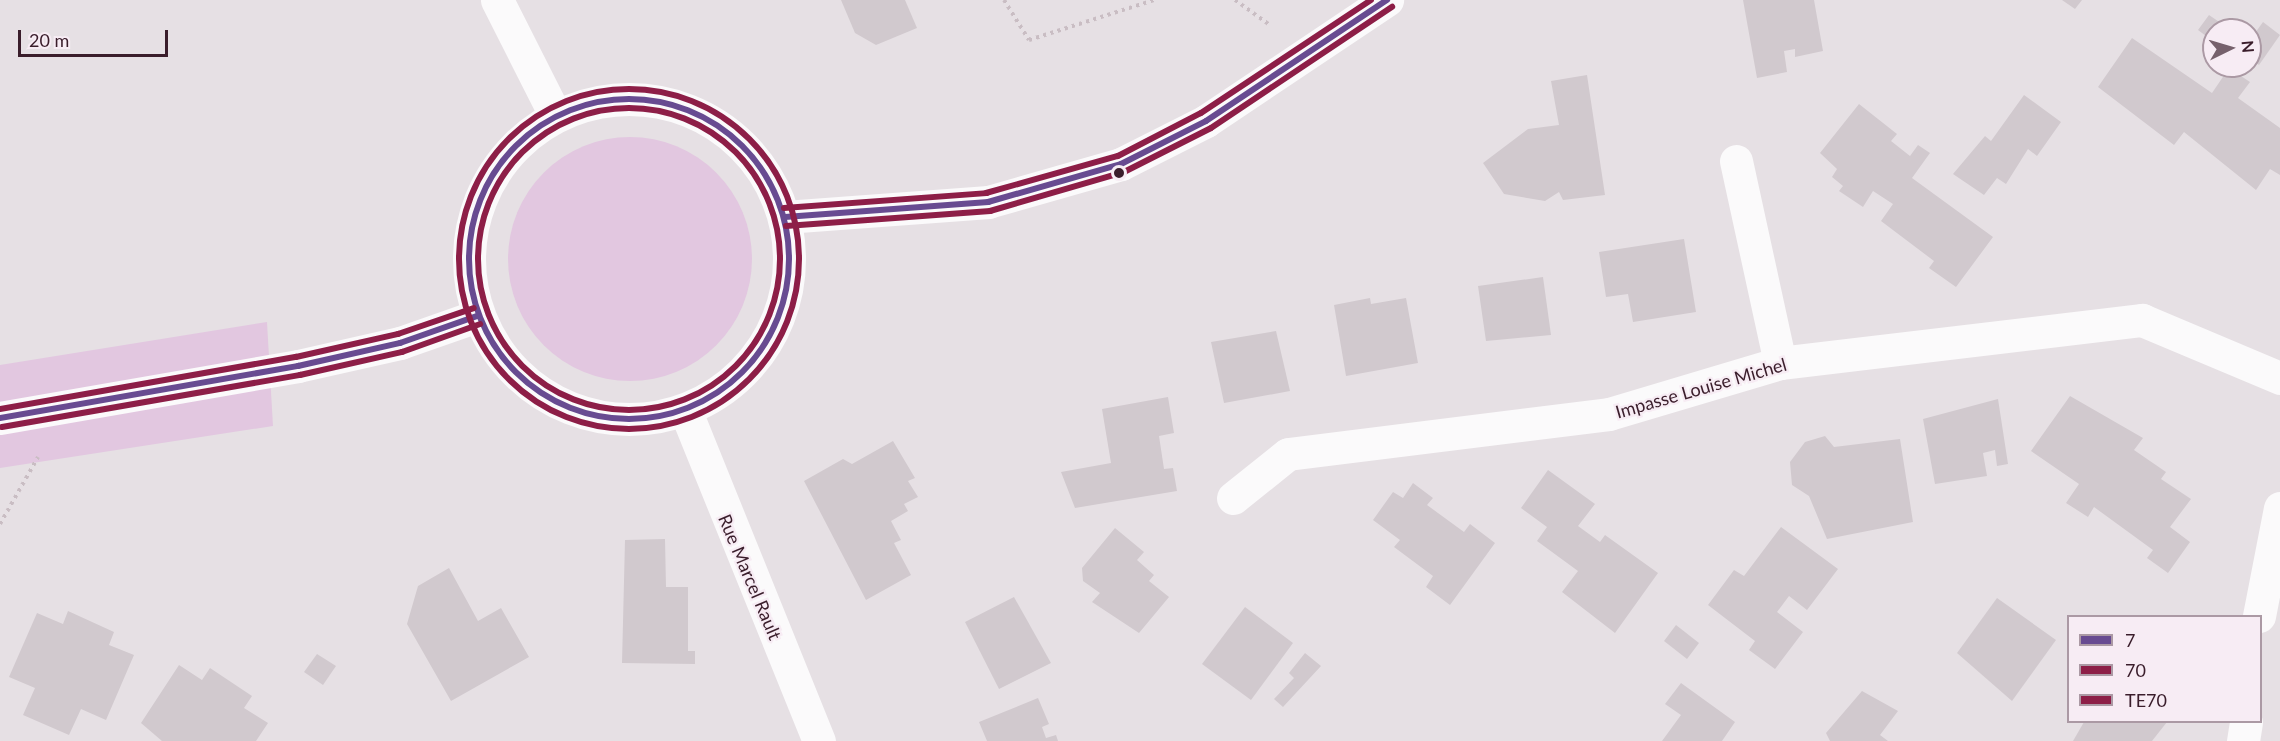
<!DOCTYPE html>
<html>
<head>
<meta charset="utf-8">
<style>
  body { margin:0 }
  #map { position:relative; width:2280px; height:741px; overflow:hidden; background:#e6e0e4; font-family:Lato,sans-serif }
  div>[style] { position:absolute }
  .green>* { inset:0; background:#e2c7e0 }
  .round { border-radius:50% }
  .building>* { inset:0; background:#d1c9ce }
  .path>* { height:4px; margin-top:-2px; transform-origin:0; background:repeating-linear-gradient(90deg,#c9bdc3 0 3px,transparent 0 7.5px) }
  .minor>* { height:33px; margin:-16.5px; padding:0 16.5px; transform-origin:16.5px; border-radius:16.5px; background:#fbfafb }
  .minor>.ring { margin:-16.5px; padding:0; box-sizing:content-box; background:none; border:33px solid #fbfafb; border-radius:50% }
  .bus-1>* { height:6px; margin:-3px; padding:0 3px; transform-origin:3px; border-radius:3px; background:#684b91 }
  .bus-1>.ring { margin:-3px; padding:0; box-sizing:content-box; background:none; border:6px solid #684b91; border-radius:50% }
  .bus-2>* { height:6px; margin:-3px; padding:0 3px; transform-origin:3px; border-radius:3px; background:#8d1e47 }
  .bus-2>.ring { margin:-3px; padding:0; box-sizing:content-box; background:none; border:6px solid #8d1e47; border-radius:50% }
  .bus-3>* { height:6px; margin:-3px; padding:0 3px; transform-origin:3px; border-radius:3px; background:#8d1e47 }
  .bus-3>.ring { margin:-3px; padding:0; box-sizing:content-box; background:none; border:6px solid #8d1e47; border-radius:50% }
  .dots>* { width:16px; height:16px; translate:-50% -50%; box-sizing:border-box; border:3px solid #f7ecf4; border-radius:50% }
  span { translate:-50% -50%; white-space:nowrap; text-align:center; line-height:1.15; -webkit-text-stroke:4.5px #f7ecf4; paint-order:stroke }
  .street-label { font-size:18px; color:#3a1d2b }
  .legend { position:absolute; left:2067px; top:615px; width:195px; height:108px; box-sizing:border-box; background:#f7ecf4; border:2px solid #ab99a4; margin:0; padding:8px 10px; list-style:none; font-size:18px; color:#3a1d2b }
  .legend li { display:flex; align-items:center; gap:12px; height:30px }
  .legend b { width:30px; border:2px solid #ab99a4 }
  .north { position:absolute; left:2202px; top:18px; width:60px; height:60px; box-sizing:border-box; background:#f7ecf4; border:2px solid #ab99a4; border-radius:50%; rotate:85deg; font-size:16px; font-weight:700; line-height:24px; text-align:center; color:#3a1d2b }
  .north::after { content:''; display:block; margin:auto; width:21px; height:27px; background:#76616c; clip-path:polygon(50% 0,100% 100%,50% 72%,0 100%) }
  .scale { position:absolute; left:18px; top:30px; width:150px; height:27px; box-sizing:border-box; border:3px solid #3a1d2b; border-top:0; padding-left:8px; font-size:18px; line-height:21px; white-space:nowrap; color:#3a1d2b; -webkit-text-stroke:4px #f7ecf4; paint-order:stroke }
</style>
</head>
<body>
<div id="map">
  <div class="green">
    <div class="round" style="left:508px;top:137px;width:244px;height:244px"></div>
    <div style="clip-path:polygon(267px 322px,273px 426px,0 468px,0 365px)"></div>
  </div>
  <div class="building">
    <div style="clip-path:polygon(841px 0,905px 0,917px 28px,876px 45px,855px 33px)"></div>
    <div style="clip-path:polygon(1743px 0,1814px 0,1823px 51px,1795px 57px,1795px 49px,1784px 51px,1787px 72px,1757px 78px)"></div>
    <div style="clip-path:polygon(2062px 0,2082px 0,2075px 9px)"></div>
    <div style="clip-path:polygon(2209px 15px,2231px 30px,2214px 30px,2214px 42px,2198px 30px)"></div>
    <div style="clip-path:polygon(2263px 22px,2280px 35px,2259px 65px,2250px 59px,2250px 40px)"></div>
    <div style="clip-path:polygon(2132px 38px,2212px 93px,2229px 68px,2250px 82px,2238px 98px,2280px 128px,2280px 175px,2270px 169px,2256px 190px,2184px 132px,2174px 145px,2098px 87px)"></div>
    <div style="clip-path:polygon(1587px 75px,1605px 195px,1563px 200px,1559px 192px,1545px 201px,1504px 194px,1483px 163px,1528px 129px,1559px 125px,1551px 81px)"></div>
    <div style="clip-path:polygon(2024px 95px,2061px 122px,2037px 156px,2028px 149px,2006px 184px,1997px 178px,1984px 195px,1953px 174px,1985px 136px,1991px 141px)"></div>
    <div style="clip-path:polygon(1859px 104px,1897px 134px,1891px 141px,1910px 156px,1918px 145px,1930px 153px,1912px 178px,1993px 237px,1956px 287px,1929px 268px,1934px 261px,1881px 221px,1893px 204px,1873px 191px,1863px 207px,1839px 191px,1843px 186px,1832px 177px,1837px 169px,1820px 153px)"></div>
    <div style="clip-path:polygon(1684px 239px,1696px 312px,1633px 322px,1628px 294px,1606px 297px,1599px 252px)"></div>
    <div style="clip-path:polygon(1543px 277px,1551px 335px,1486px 341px,1478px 286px)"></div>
    <div style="clip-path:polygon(1370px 298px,1371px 304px,1406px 298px,1418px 363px,1346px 376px,1334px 305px)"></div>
    <div style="clip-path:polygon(1276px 331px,1290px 391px,1224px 403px,1211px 342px)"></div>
    <div style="clip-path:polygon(2070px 396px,2143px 438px,2134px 450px,2166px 472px,2161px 479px,2191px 499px,2170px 527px,2190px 542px,2168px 573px,2147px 558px,2153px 550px,2094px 507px,2088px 517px,2066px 503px,2079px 484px,2031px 451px)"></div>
    <div style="clip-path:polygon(1168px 397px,1174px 433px,1159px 436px,1164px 469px,1173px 468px,1177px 491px,1075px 508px,1061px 472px,1111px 463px,1102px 409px)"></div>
    <div style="clip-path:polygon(1998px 399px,2008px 464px,1997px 466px,1995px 450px,1983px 453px,1987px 476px,1935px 484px,1923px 419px)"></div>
    <div style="clip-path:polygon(1825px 436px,1834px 447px,1900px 439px,1913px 522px,1827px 539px,1809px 496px,1792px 485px,1790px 462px,1805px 442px)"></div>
    <div style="clip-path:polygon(893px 441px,915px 478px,908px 481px,918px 497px,904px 504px,908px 511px,891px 521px,901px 540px,894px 543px,911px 575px,866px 600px,804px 481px,843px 459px,852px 464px)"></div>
    <div style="clip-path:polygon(1548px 470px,1595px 504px,1578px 526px,1600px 542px,1605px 535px,1658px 573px,1615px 633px,1562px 592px,1578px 571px,1537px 541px,1547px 527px,1521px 508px)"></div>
    <div style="clip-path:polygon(1413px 483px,1433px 498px,1427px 505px,1464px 532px,1470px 524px,1495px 543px,1450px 605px,1426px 587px,1433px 576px,1394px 547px,1400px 540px,1373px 520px,1393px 492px,1403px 498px)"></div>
    <div style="clip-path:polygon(1781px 527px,1838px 569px,1807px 610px,1789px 596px,1777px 612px,1803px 632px,1775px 669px,1749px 650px,1755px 641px,1708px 605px,1734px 570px,1744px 576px)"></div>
    <div style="clip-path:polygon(1115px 528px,1144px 552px,1137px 560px,1154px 575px,1149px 581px,1169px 597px,1139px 633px,1092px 602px,1100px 593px,1083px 581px,1082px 568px)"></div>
    <div style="clip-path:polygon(665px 539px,666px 587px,688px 587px,688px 651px,695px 651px,695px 664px,622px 663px,625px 540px)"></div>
    <div style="clip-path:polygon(449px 568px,478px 621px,501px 608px,529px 657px,451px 701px,407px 624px,418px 586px)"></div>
    <div style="clip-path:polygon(1014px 597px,1051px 663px,999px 689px,965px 622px)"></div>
    <div style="clip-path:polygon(1997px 598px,2056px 640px,2012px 701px,1957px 653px)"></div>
    <div style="clip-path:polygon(1245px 607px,1293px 643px,1251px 700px,1202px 664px)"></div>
    <div style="clip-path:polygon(68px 611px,114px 632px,109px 645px,134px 655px,106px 720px,81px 709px,69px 735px,23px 715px,35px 688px,9px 677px,37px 613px,63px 624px)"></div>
    <div style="clip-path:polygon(1676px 625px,1699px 643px,1687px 659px,1664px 641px)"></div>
    <div style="clip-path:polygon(1305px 653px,1321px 666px,1283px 707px,1274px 699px,1294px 678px,1289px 673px)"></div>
    <div style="clip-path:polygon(317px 654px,336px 666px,323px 685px,304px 672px)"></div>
    <div style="clip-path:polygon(179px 665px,202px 680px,210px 668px,252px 696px,244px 708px,268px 723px,256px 741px,162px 741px,141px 723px)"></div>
    <div style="clip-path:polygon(1681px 683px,1735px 722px,1722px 741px,1662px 741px,1681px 715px,1665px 704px)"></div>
    <div style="clip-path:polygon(1862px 691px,1898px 711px,1880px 735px,1888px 741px,1830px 741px,1826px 733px)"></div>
    <div style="clip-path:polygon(1038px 698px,1049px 724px,1042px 727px,1046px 738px,1056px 735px,1058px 741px,987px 741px,979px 722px)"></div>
    <div style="clip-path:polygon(2084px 722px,2167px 722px,2152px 741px,2073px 741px)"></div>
  </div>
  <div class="path">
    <div style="left:1004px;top:0;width:47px;rotate:58deg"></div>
    <div style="left:1029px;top:40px;width:131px;rotate:-17.7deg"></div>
    <div style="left:1235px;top:0;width:44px;rotate:35.8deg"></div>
    <div style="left:0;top:524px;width:77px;rotate:-60.4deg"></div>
  </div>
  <div class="minor">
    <div style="left:497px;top:0;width:129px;rotate:63.2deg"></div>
    <div class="ring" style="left:469px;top:99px;width:287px;height:287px"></div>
    <div style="left:1736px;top:161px;width:207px;rotate:77.7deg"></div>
    <div style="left:785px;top:217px;width:204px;rotate:-4.2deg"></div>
    <div style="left:988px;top:202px;width:138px;rotate:-15.9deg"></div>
    <div style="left:1121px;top:164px;width:95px;rotate:-26.8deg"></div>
    <div style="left:1206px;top:121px;width:218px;rotate:-33.8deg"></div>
    <div style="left:686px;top:412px;width:355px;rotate:68deg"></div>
    <div style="left:0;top:418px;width:303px;rotate:-9.9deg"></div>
    <div style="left:298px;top:366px;width:105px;rotate:-12.7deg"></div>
    <div style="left:400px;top:343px;width:82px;rotate:-19.3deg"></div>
    <div style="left:1233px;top:498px;width:70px;rotate:-38.7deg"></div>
    <div style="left:1288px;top:454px;width:323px;rotate:-7.1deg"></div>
    <div style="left:1609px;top:414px;width:178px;rotate:-16.6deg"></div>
    <div style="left:1780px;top:363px;width:365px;rotate:-6.8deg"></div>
    <div style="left:2142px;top:320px;width:150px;rotate:22.8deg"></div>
    <div style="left:2259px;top:616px;width:110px;rotate:-79deg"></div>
    <div style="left:2243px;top:741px;width:19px;rotate:-81deg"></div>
  </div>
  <div class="bus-1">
    <div class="ring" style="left:469px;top:99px;width:314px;height:314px"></div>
    <div style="left:785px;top:217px;width:204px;rotate:-4.2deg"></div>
    <div style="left:988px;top:202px;width:138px;rotate:-15.9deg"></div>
    <div style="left:1121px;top:164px;width:95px;rotate:-26.8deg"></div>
    <div style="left:1206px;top:121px;width:218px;rotate:-33.8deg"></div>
    <div style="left:0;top:418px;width:303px;rotate:-9.9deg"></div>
    <div style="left:298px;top:366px;width:105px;rotate:-12.7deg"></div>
    <div style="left:400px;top:343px;width:82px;rotate:-19.3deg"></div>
  </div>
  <div class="bus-2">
    <div class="ring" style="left:459px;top:89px;width:334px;height:334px"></div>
    <div style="left:786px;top:226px;width:205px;rotate:-4.2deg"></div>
    <div style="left:990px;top:211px;width:140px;rotate:-16.2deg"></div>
    <div style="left:1124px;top:172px;width:97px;rotate:-26.8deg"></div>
    <div style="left:1211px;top:128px;width:218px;rotate:-33.8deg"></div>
    <div style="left:2px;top:427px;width:303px;rotate:-9.9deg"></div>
    <div style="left:300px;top:375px;width:105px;rotate:-12.7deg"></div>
    <div style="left:402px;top:352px;width:83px;rotate:-19.7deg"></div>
  </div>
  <div class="bus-3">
    <div class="ring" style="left:478px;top:108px;width:296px;height:296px"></div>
    <div style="left:784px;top:208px;width:203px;rotate:-4.2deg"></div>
    <div style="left:986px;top:193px;width:137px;rotate:-15.7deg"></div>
    <div style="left:1118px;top:156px;width:93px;rotate:-27.4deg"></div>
    <div style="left:1201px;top:113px;width:204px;rotate:-33.6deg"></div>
    <div style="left:0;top:409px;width:301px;rotate:-10deg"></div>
    <div style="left:296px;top:357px;width:105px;rotate:-12.7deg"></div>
    <div style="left:398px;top:334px;width:80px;rotate:-18.9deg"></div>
  </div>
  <div class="dots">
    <div style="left:1119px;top:173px;background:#3a1d2b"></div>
  </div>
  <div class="street-label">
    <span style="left:1701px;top:388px;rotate:-16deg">Impasse Louise Michel</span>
    <span style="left:750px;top:577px;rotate:67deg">Rue Marcel Rault</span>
  </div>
  <ul class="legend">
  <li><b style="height:8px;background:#684b91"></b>7</li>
  <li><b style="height:8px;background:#8d1e47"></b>70</li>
  <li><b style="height:8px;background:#8d1e47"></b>TE70</li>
  </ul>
  <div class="north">N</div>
  <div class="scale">20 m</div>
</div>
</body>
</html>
